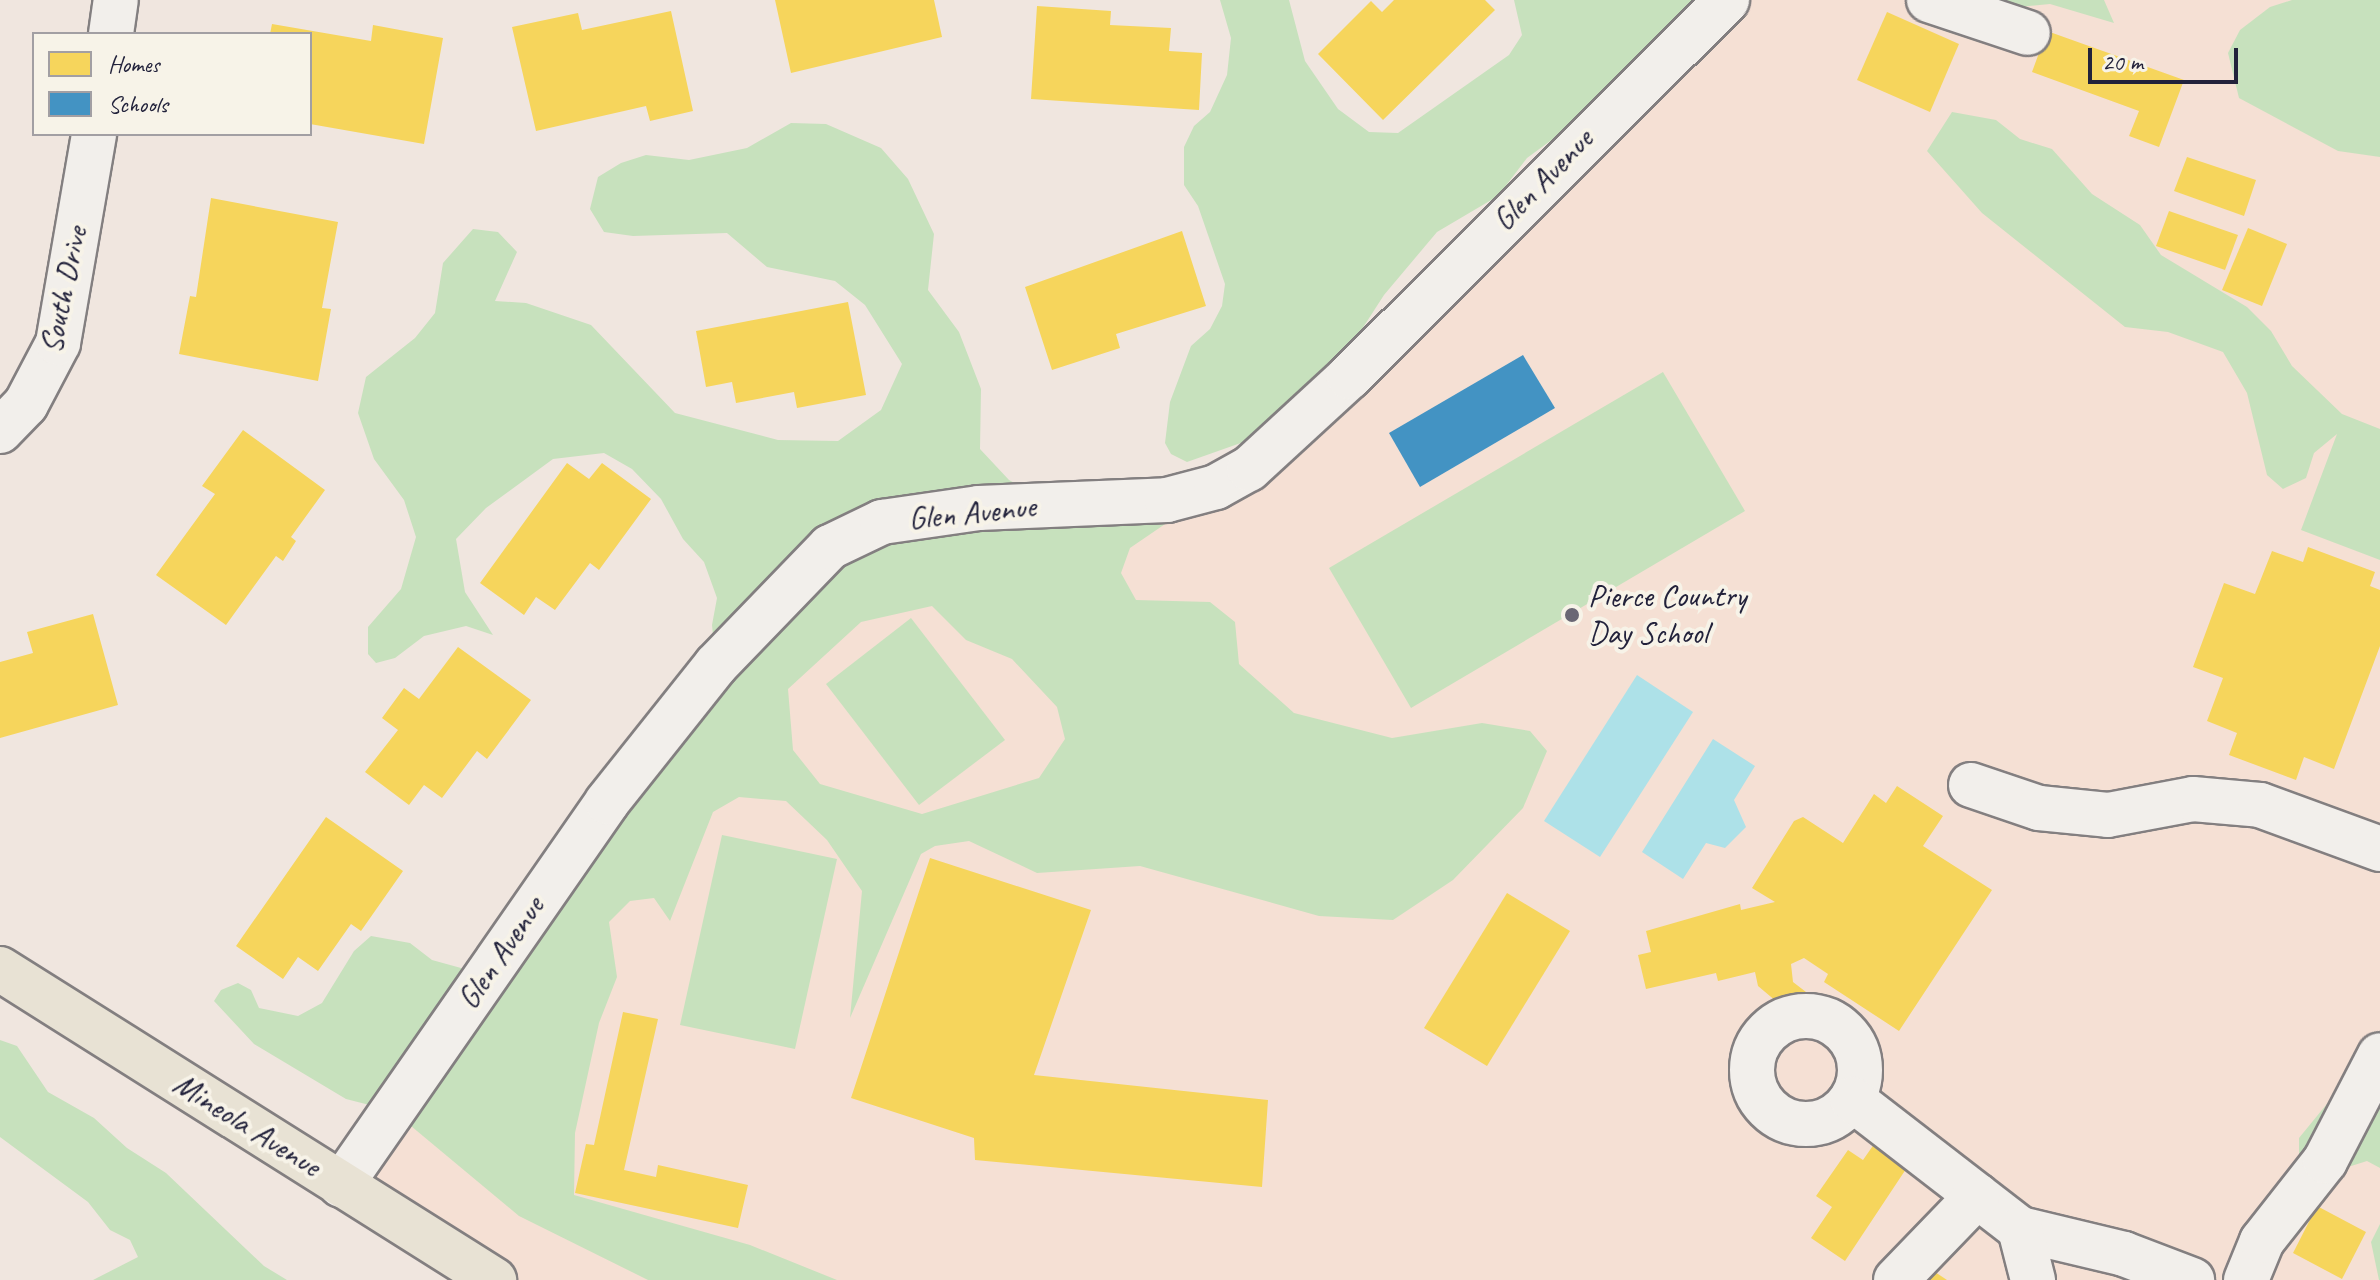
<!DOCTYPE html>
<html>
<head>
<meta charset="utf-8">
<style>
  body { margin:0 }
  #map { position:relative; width:2380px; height:1280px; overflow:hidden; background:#f0e6df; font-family:Caveat,sans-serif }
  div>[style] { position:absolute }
  .built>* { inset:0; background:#f5e0d4 }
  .green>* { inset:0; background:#c7e1bd }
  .water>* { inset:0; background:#ade1e8 }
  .homes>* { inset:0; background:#f6d55c }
  .schools>* { inset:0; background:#4393c3 }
  .roads { filter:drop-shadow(2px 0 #837f80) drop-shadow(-2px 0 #837f80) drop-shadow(0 2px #837f80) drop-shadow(0 -2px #837f80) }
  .minor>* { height:44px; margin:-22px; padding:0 22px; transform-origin:22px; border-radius:22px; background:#f2efeb }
  .minor>.ring { margin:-22px; padding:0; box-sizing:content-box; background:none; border:44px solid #f2efeb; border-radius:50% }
  .major>* { height:44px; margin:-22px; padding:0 22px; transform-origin:22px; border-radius:22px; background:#e8e2d4 }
  .dots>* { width:22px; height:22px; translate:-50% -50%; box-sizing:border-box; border:4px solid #f7f3e8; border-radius:50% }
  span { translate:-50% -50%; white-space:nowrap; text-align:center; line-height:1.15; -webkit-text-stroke:8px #f7f3e8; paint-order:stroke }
  .street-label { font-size:32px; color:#22223b }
  .poi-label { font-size:32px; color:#22223b }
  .left { translate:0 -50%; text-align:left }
  .legend { position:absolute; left:32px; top:32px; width:280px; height:104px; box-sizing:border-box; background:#f7f3e8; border:2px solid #a29fa3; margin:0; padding:10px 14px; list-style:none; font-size:24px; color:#22223b }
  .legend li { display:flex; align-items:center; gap:16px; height:40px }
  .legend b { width:40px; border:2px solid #a29fa3 }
  .scale { position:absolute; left:2088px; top:48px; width:150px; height:36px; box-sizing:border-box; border:4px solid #22223b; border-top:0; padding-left:10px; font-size:24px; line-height:28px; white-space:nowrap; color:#22223b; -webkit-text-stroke:6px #f7f3e8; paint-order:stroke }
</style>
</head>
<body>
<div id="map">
  <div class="built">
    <div style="clip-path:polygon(1727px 0,2346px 0,2380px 16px,2380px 1280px,494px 1280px,341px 1185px,716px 665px,1216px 487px)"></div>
  </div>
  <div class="green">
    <div style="clip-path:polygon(1220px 0,1289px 0,1305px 61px,1338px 109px,1369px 132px,1398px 133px,1509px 55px,1522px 35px,1514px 0,1712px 0,1587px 114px,1527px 158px,1498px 196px,1437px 232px,1384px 295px,1353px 343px,1252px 439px,1187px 462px,1171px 454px,1165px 443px,1170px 402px,1191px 346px,1210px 329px,1222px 306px,1225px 284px,1198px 206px,1184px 185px,1184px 147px,1194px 126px,1210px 112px,1227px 75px,1231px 38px)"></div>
    <div style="clip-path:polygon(1993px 0,2104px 0,2114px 23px,2050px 4px,2019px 7px)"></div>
    <div style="clip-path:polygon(2292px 0,2380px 0,2380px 157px,2338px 151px,2239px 98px,2228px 53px,2240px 30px,2270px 7px)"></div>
    <div style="clip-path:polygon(1952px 112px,1996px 120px,2020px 139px,2052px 149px,2092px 194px,2140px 225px,2161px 255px,2247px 307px,2271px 331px,2292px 366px,2342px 414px,2380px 429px,2380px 560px,2301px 530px,2337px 434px,2314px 453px,2306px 478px,2283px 489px,2267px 475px,2247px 393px,2223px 352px,2168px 332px,2125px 327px,1982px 213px,1927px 151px)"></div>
    <div style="clip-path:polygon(evenodd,791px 123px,826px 124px,881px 148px,908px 179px,934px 234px,928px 290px,959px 332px,981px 389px,980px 449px,1009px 480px,1055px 505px,1190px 507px,1130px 548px,1121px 573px,1136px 600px,1210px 602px,1235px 622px,1239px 664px,1294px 713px,1392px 738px,1482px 723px,1530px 731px,1547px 751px,1523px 808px,1453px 880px,1393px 920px,1319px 916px,1140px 866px,1037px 873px,969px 841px,935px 846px,921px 854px,850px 1018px,862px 891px,827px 840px,786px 801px,739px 797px,713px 812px,670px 921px,654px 898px,630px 901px,609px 922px,617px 977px,599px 1023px,575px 1133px,574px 1195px,750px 1245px,837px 1280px,648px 1280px,519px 1216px,393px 1111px,346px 1099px,254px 1044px,214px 1001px,221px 990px,238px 983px,251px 990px,259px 1008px,298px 1016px,322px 1003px,354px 951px,371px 936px,410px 943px,432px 960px,461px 968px,472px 994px,716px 665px,712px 625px,717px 598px,704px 562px,683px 539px,661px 499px,632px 469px,604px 453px,553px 459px,486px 508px,456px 539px,465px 592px,493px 635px,466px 626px,424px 636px,395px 658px,376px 663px,368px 654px,368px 627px,401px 589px,416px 537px,404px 500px,374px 459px,358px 413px,366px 377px,415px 338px,435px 313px,443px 263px,473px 229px,498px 232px,517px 252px,495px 301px,526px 303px,591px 325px,675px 413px,778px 440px,838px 441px,881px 410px,902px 364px,865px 305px,835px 281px,767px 267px,727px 233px,633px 236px,604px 232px,590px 209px,598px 177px,621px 163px,646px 155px,689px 160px,747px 148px,791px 123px,932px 606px,966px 640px,1012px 659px,1057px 707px,1065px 739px,1039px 778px,922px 814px,820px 784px,793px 750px,788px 689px,861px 622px,932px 606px)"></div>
    <div style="clip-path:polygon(1663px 372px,1745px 511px,1411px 708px,1329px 568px)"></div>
    <div style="clip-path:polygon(911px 618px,1005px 740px,919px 805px,826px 684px)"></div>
    <div style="clip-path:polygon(722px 835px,837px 859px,795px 1049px,680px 1025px)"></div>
    <div style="clip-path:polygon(2380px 1039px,2380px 1168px,2367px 1161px,2326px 1174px,2299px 1168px,2299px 1138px)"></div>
    <div style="clip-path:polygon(0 1040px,17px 1046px,48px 1092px,94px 1118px,127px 1148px,166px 1173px,264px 1266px,287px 1280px,93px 1280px,138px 1257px,130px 1240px,110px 1230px,88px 1202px,0 1137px)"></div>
    <div style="clip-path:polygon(2380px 1224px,2380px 1280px,2379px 1280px,2371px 1242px)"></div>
  </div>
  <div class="water">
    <div style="clip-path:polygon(1637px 675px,1693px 712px,1600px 857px,1544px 821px)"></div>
    <div style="clip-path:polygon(1713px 739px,1755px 766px,1734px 800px,1746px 827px,1725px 848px,1706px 843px,1683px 879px,1642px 852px)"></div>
  </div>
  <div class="homes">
    <div style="clip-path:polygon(775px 0,934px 0,942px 37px,791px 73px)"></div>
    <div style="clip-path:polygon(1394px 0,1485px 0,1495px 10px,1383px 120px,1318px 54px,1371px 1px,1382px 12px)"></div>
    <div style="clip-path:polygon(1037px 6px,1111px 11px,1110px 25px,1171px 28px,1169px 51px,1202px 53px,1199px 110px,1031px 99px)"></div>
    <div style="clip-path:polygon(671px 11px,693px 111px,650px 121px,646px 106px,536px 131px,512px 27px,578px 13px,582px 30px)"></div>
    <div style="clip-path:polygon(1887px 12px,1959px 44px,1930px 112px,1857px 80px)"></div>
    <div style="clip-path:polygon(272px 24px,371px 41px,373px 25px,443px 38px,424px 144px,310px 124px,310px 34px,270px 34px)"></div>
    <div style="clip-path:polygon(2047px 31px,2184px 80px,2159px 147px,2129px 136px,2139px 111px,2032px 72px)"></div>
    <div style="clip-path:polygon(2187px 157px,2256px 180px,2244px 216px,2174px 191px)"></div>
    <div style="clip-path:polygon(211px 198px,338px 222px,322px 308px,331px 309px,318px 381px,179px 354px,190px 296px,196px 297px)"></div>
    <div style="clip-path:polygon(2169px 211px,2238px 235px,2225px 270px,2156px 246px)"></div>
    <div style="clip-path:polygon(2248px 228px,2287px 244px,2262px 306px,2222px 290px)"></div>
    <div style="clip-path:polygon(1182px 231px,1206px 306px,1116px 334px,1120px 348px,1052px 370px,1025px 287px)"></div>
    <div style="clip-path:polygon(848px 302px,866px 395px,797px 408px,794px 392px,736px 403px,732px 382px,706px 387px,696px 331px)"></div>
    <div style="clip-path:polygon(243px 430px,325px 490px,291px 537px,296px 541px,283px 561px,276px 556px,226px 625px,156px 575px,215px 494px,202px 486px)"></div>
    <div style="clip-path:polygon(567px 463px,589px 479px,602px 463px,651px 499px,599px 570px,590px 563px,555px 610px,536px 597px,524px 615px,480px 583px)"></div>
    <div style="clip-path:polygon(2308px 547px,2375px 572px,2370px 586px,2380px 590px,2380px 646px,2334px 769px,2304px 757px,2296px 780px,2229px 755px,2237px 733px,2207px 721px,2223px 678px,2193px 667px,2224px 583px,2255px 594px,2272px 551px,2303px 562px)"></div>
    <div style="clip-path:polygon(93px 614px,118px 705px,0 738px,0 662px,33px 653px,27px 632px)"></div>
    <div style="clip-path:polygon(458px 647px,531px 700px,487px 759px,477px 751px,442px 798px,424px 785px,409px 805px,365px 772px,398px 730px,382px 718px,404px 688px,419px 699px)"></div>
    <div style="clip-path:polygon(1897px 786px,1943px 816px,1923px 846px,1992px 890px,1899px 1031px,1824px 982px,1828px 974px,1804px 958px,1791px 964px,1793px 982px,1806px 992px,1790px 1013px,1758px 986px,1755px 972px,1718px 981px,1716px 973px,1646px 989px,1638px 955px,1651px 952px,1646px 931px,1740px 904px,1741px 910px,1775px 902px,1752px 888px,1794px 821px,1803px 817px,1843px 843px,1874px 794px,1886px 803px)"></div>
    <div style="clip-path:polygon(326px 817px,403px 871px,361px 931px,351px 924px,318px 971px,298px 957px,283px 979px,236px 946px)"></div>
    <div style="clip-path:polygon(930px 858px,1091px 910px,1034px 1075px,1268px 1100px,1262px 1187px,975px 1160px,974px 1138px,851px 1098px)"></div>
    <div style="clip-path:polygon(1507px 893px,1570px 931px,1487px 1066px,1424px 1028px)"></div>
    <div style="clip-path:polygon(623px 1012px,658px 1019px,624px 1170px,656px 1177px,658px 1165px,748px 1185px,738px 1228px,575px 1193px,586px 1144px,594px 1145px)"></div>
    <div style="clip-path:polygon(1879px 1137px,1912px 1160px,1845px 1261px,1811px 1238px,1832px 1207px,1816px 1196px,1848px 1150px,1863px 1160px)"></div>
    <div style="clip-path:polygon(2317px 1206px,2366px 1232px,2342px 1279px,2293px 1253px)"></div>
    <div style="clip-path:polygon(1929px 1268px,1947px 1280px,1921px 1280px)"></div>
  </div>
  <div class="schools">
    <div style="clip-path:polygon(1523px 355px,1555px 408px,1420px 487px,1389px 433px)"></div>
  </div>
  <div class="roads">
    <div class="minor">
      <div style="left:1929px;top:0;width:104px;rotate:18.4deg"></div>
      <div style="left:111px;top:34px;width:34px;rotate:-82deg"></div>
      <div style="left:0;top:431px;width:37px;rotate:-46deg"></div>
      <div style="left:26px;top:404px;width:69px;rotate:-62.3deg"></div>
      <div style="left:58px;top:343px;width:212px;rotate:-80.2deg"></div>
      <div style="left:1971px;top:785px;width:72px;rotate:18.7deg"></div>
      <div style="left:2039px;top:808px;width:69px;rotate:5.8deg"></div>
      <div style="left:2108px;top:815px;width:86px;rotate:-10.7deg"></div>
      <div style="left:2193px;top:799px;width:67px;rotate:5.1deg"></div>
      <div style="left:2260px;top:805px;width:128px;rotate:20.1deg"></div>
      <div class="ring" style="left:1752px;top:1016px;width:64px;height:64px"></div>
      <div style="left:1852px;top:1099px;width:212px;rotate:37.7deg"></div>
      <div style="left:2020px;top:1229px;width:107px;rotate:13.5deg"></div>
      <div style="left:2124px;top:1254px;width:73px;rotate:20.9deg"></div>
      <div style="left:341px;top:1185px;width:466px;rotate:-55.2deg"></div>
      <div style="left:607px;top:802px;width:175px;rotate:-51.5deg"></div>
      <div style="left:716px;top:665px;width:164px;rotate:-46deg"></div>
      <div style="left:830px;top:547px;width:58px;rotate:-25.7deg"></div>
      <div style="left:882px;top:522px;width:98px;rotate:-8.2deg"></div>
      <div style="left:979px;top:508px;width:188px;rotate:-2.4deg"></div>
      <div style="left:1167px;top:500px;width:51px;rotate:-14.9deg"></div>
      <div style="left:1216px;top:487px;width:38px;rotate:-29deg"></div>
      <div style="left:1249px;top:469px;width:136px;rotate:-42.6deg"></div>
      <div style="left:1349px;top:377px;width:534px;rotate:-44.92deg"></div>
      <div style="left:2020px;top:1229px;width:53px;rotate:75.7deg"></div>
      <div style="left:1896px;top:1280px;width:117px;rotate:-46deg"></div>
      <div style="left:2246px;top:1280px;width:42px;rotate:-67.7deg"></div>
      <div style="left:2262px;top:1241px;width:102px;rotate:-51.8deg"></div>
      <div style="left:2325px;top:1161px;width:119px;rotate:-62.6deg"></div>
    </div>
    <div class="major">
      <div style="left:0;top:969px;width:584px;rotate:32.19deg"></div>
    </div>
  </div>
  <div class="dots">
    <div style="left:1572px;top:615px;background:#6a6774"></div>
  </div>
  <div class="street-label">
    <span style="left:1543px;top:180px;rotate:-46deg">Glen Avenue</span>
    <span style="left:64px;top:290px;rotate:-78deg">South Drive</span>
    <span style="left:972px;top:513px;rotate:-6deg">Glen Avenue</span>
    <span style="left:501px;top:953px;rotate:-56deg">Glen Avenue</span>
    <span style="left:247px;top:1125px;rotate:32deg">Mineola Avenue</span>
  </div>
  <div class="poi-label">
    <span class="left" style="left:1588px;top:615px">Pierce Country<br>Day School</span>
  </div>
  <ul class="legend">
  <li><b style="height:22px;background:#f6d55c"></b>Homes</li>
  <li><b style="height:22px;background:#4393c3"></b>Schools</li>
  </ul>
  <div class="scale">20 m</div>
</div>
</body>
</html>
